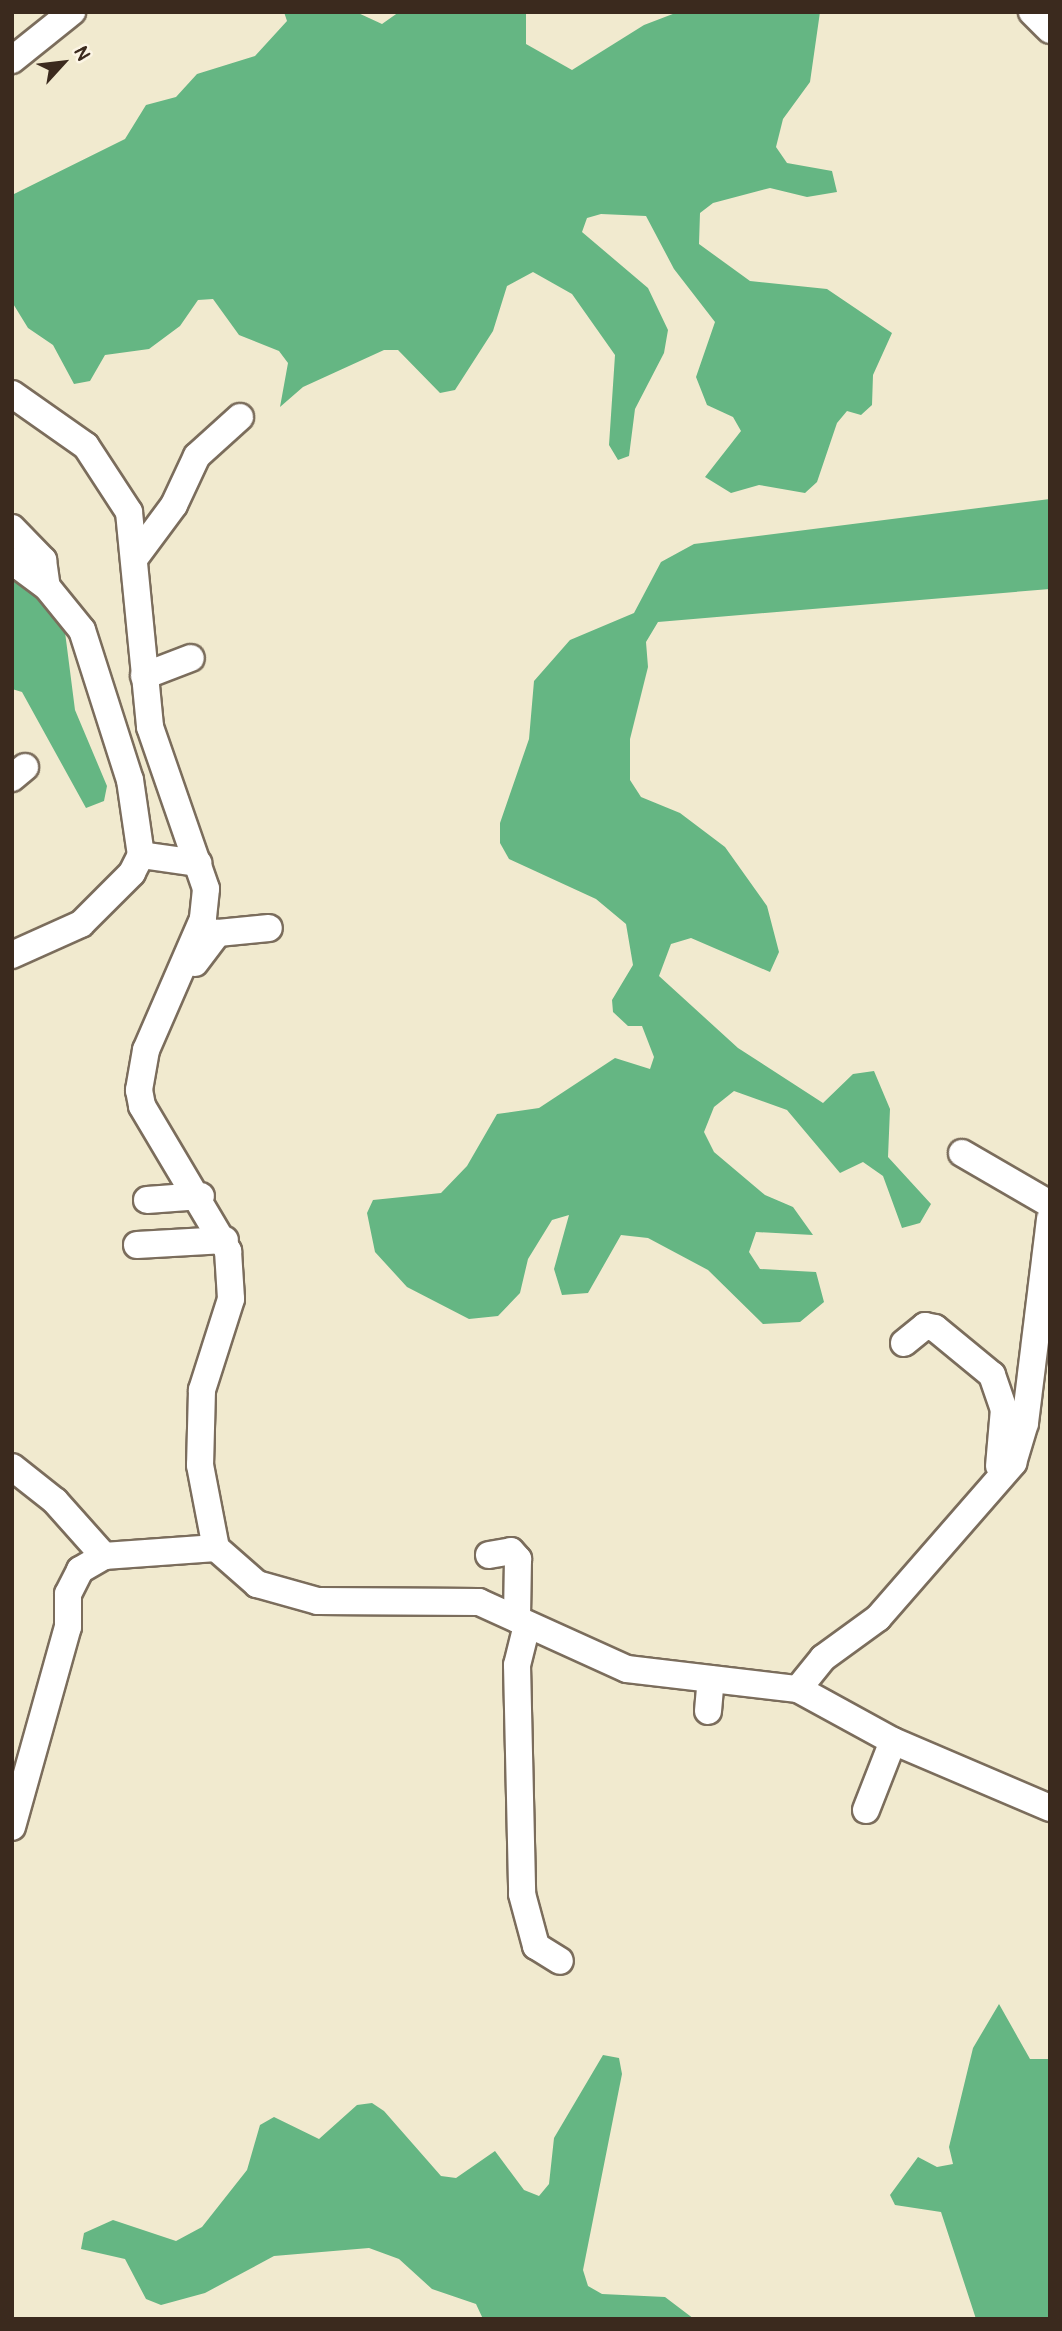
<!DOCTYPE html>
<html>
<head>
<meta charset="utf-8">
<style>
  body { margin:0 }
  #map { position:relative; width:1062px; height:2331px; overflow:hidden; background:#f1eacf; font-family:Pangolin,sans-serif }
  div>[style] { position:absolute }
  .forest>* { inset:0; background:#65b683 }
  .roads { filter:drop-shadow(2px 0 #7b6d5c) drop-shadow(-2px 0 #7b6d5c) drop-shadow(0 2px #7b6d5c) drop-shadow(0 -2px #7b6d5c) }
  .minor>* { height:26px; margin:-13px; padding:0 13px; transform-origin:13px; border-radius:13px; background:#fff }
  span { translate:-50% -50%; white-space:nowrap; text-align:center; line-height:1.15; -webkit-text-stroke:5px #fcf5e5; paint-order:stroke }
  .frame { position:absolute; inset:0; border:14px solid #3b2a1e; pointer-events:none }
  .north { position:absolute; left:28px; top:28px; width:70px; height:70px; -webkit-text-stroke:5px #fcf5e5; paint-order:stroke; rotate:63deg; font-size:19px; font-weight:700; line-height:28px; text-align:center; color:#3b2a1e }
  .north::after { content:''; display:block; margin:auto; width:24px; height:32px; background:#3b2a1e; clip-path:polygon(50% 0,100% 100%,50% 72%,0 100%) }
</style>
</head>
<body>
<div id="map">
  <div class="forest">
    <div style="clip-path:polygon(284px 12px,356px 12px,382px 24px,399px 12px,526px 12px,526px 44px,572px 70px,644px 25px,678px 12px,820px 12px,810px 82px,783px 119px,776px 147px,787px 163px,832px 171px,837px 192px,807px 197px,770px 188px,713px 203px,700px 213px,699px 244px,750px 281px,827px 289px,892px 333px,873px 375px,872px 405px,861px 415px,847px 411px,837px 423px,817px 482px,805px 493px,759px 485px,731px 493px,705px 477px,741px 431px,733px 417px,707px 405px,696px 377px,715px 322px,674px 269px,646px 216px,601px 214px,587px 218px,582px 232px,648px 288px,668px 330px,664px 353px,635px 409px,629px 456px,618px 460px,609px 445px,615px 355px,572px 294px,533px 272px,507px 286px,493px 331px,455px 390px,440px 393px,398px 350px,384px 350px,303px 387px,280px 407px,288px 363px,279px 351px,239px 335px,213px 299px,198px 300px,180px 326px,149px 349px,105px 355px,90px 381px,74px 384px,53px 345px,28px 328px,12px 302px,12px 195px,125px 139px,146px 105px,176px 97px,197px 74px,255px 56px,287px 21px)"></div>
    <div style="clip-path:polygon(1050px 499px,1050px 589px,658px 622px,646px 642px,648px 667px,630px 739px,630px 780px,641px 797px,680px 813px,725px 847px,767px 906px,779px 952px,770px 972px,691px 938px,671px 944px,659px 976px,738px 1048px,823px 1103px,853px 1074px,874px 1071px,890px 1109px,888px 1157px,931px 1204px,920px 1223px,902px 1228px,883px 1176px,863px 1162px,840px 1173px,787px 1110px,734px 1091px,714px 1107px,704px 1132px,714px 1152px,765px 1195px,793px 1207px,813px 1235px,756px 1232px,749px 1252px,760px 1269px,816px 1272px,824px 1302px,800px 1322px,763px 1324px,708px 1270px,648px 1238px,621px 1235px,588px 1293px,562px 1295px,554px 1269px,569px 1215px,552px 1220px,528px 1259px,520px 1293px,498px 1316px,469px 1319px,407px 1287px,375px 1252px,367px 1213px,373px 1200px,441px 1193px,467px 1166px,497px 1114px,539px 1108px,615px 1058px,650px 1069px,654px 1057px,642px 1026px,628px 1026px,613px 1012px,612px 1000px,633px 965px,626px 924px,596px 899px,509px 859px,500px 843px,500px 823px,529px 739px,534px 681px,570px 640px,634px 613px,661px 562px,694px 544px)"></div>
    <div style="clip-path:polygon(12px 578px,28px 585px,65px 632px,75px 710px,107px 786px,104px 801px,86px 808px,22px 692px,12px 689px)"></div>
    <div style="clip-path:polygon(999px 2004px,1030px 2059px,1050px 2059px,1050px 2319px,976px 2319px,941px 2212px,895px 2205px,890px 2195px,918px 2157px,937px 2167px,953px 2164px,949px 2147px,973px 2048px)"></div>
    <div style="clip-path:polygon(603px 2055px,619px 2058px,622px 2074px,583px 2270px,588px 2286px,602px 2294px,665px 2297px,694px 2319px,483px 2319px,476px 2304px,432px 2289px,399px 2259px,369px 2248px,274px 2256px,205px 2293px,161px 2305px,146px 2299px,125px 2259px,81px 2249px,84px 2233px,113px 2220px,176px 2241px,202px 2227px,247px 2170px,260px 2125px,274px 2117px,319px 2139px,357px 2105px,372px 2103px,384px 2111px,441px 2176px,456px 2178px,495px 2151px,524px 2190px,539px 2196px,549px 2184px,554px 2138px)"></div>
  </div>
  <div class="roads">
    <div class="minor">
      <div style="left:1032px;top:12px;width:25px;rotate:45deg"></div>
      <div style="left:12px;top:60px;width:77px;rotate:-38.7deg"></div>
      <div style="left:12px;top:394px;width:90px;rotate:35.1deg"></div>
      <div style="left:86px;top:446px;width:79px;rotate:56.9deg"></div>
      <div style="left:129px;top:512px;width:216px;rotate:84.4deg"></div>
      <div style="left:150px;top:727px;width:171px;rotate:70.9deg"></div>
      <div style="left:206px;top:889px;width:30px;rotate:96deg"></div>
      <div style="left:203px;top:919px;width:143px;rotate:113.5deg"></div>
      <div style="left:146px;top:1050px;width:41px;rotate:99.9deg"></div>
      <div style="left:139px;top:1090px;width:16px;rotate:79deg"></div>
      <div style="left:142px;top:1106px;width:169px;rotate:59.3deg"></div>
      <div style="left:228px;top:1251px;width:48px;rotate:86.4deg"></div>
      <div style="left:231px;top:1299px;width:96px;rotate:107.7deg"></div>
      <div style="left:202px;top:1390px;width:75px;rotate:91.5deg"></div>
      <div style="left:200px;top:1465px;width:85px;rotate:79.1deg"></div>
      <div style="left:216px;top:1548px;width:55px;rotate:41.3deg"></div>
      <div style="left:257px;top:1584px;width:63px;rotate:15.6deg"></div>
      <div style="left:318px;top:1601px;width:161px;rotate:0.4deg"></div>
      <div style="left:479px;top:1602px;width:162px;rotate:24.4deg"></div>
      <div style="left:627px;top:1669px;width:172px;rotate:6.7deg"></div>
      <div style="left:798px;top:1689px;width:108px;rotate:28.7deg"></div>
      <div style="left:893px;top:1741px;width:171px;rotate:23.1deg"></div>
      <div style="left:12px;top:528px;width:45px;rotate:45.9deg"></div>
      <div style="left:43px;top:560px;width:27px;rotate:82deg"></div>
      <div style="left:137px;top:555px;width:62px;rotate:-53.5deg"></div>
      <div style="left:174px;top:505px;width:54px;rotate:-64.9deg"></div>
      <div style="left:197px;top:456px;width:58px;rotate:-42.2deg"></div>
      <div style="left:12px;top:561px;width:44px;rotate:36.6deg"></div>
      <div style="left:47px;top:587px;width:55px;rotate:50.9deg"></div>
      <div style="left:82px;top:630px;width:157px;rotate:72.3deg"></div>
      <div style="left:130px;top:780px;width:76px;rotate:81.7deg"></div>
      <div style="left:141px;top:855px;width:20px;rotate:117deg"></div>
      <div style="left:132px;top:873px;width:72px;rotate:135deg"></div>
      <div style="left:81px;top:924px;width:76px;rotate:155.8deg"></div>
      <div style="left:144px;top:676px;width:50px;rotate:-21deg"></div>
      <div style="left:12px;top:778px;width:17px;rotate:-40deg"></div>
      <div style="left:141px;top:855px;width:58px;rotate:8deg"></div>
      <div style="left:195px;top:963px;width:38px;rotate:-53deg"></div>
      <div style="left:218px;top:933px;width:51px;rotate:-5.6deg"></div>
      <div style="left:962px;top:1153px;width:102px;rotate:30.1deg"></div>
      <div style="left:147px;top:1200px;width:54px;rotate:-4.2deg"></div>
      <div style="left:137px;top:1245px;width:88px;rotate:-3.3deg"></div>
      <div style="left:904px;top:1343px;width:27px;rotate:-39deg"></div>
      <div style="left:925px;top:1326px;width:10px;rotate:11deg"></div>
      <div style="left:935px;top:1328px;width:74px;rotate:39.5deg"></div>
      <div style="left:992px;top:1375px;width:36px;rotate:71deg"></div>
      <div style="left:1004px;top:1409px;width:57px;rotate:95deg"></div>
      <div style="left:12px;top:1467px;width:55px;rotate:38.3deg"></div>
      <div style="left:55px;top:1501px;width:74px;rotate:48.3deg"></div>
      <div style="left:104px;top:1556px;width:112px;rotate:-4.1deg"></div>
      <div style="left:489px;top:1555px;width:22px;rotate:-10deg"></div>
      <div style="left:511px;top:1551px;width:11px;rotate:49deg"></div>
      <div style="left:518px;top:1559px;width:60px;rotate:91deg"></div>
      <div style="left:527px;top:1625px;width:41px;rotate:104deg"></div>
      <div style="left:517px;top:1665px;width:229px;rotate:88.7deg"></div>
      <div style="left:522px;top:1894px;width:54px;rotate:74.9deg"></div>
      <div style="left:536px;top:1946px;width:28px;rotate:32deg"></div>
      <div style="left:798px;top:1689px;width:40px;rotate:-51deg"></div>
      <div style="left:823px;top:1658px;width:68px;rotate:-36deg"></div>
      <div style="left:878px;top:1618px;width:206px;rotate:-48.9deg"></div>
      <div style="left:1013px;top:1463px;width:42px;rotate:-73.3deg"></div>
      <div style="left:1025px;top:1423px;width:206px;rotate:-83deg"></div>
      <div style="left:708px;top:1711px;width:32px;rotate:-85deg"></div>
      <div style="left:866px;top:1810px;width:74px;rotate:-68.6deg"></div>
      <div style="left:12px;top:1827px;width:208px;rotate:-74.4deg"></div>
      <div style="left:68px;top:1627px;width:33px;rotate:-90deg"></div>
      <div style="left:68px;top:1594px;width:27px;rotate:-63deg"></div>
      <div style="left:80px;top:1570px;width:28px;rotate:-30deg"></div>
    </div>
  </div>
  <div class="frame"></div>
  <div class="north">N</div>
</div>
</body>
</html>
